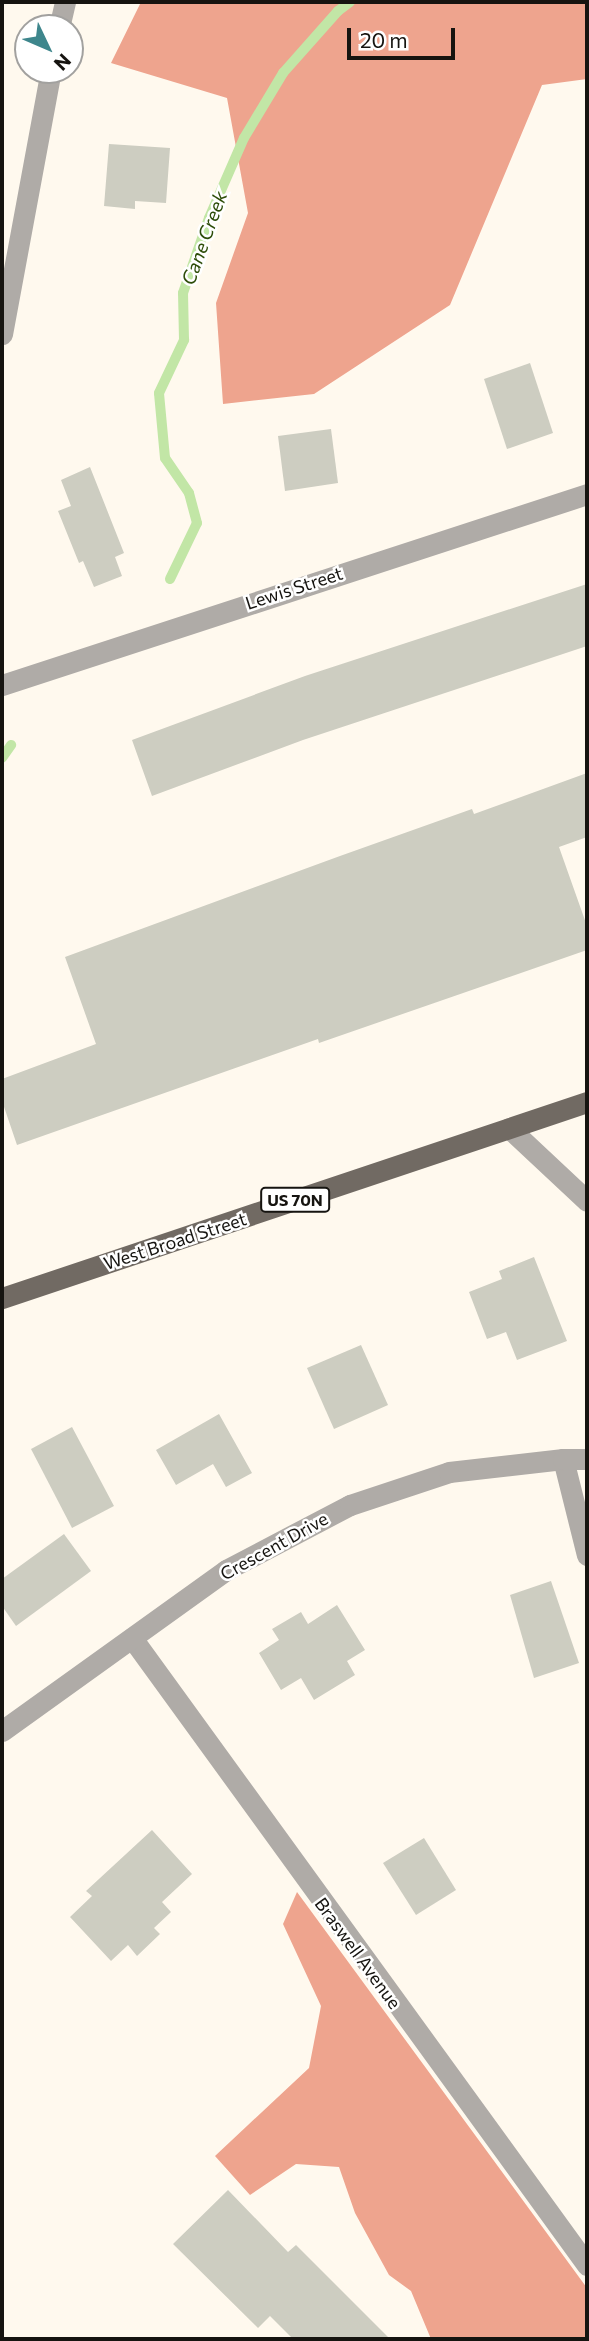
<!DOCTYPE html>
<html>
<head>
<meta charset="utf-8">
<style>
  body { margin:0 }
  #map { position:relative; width:589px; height:2341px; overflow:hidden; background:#fff9ee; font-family:Commissioner,sans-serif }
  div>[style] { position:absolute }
  .forest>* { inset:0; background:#eea48e }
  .stream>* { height:10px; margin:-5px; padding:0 5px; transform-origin:5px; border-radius:5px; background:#c2e6a6 }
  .building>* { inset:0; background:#cdcdc1 }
  .minor>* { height:21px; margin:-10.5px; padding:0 10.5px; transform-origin:10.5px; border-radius:10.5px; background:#afaba7 }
  .primary>* { height:21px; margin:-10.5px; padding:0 10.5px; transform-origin:10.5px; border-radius:10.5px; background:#716a63 }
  span { translate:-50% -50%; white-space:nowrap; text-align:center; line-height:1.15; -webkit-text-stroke:5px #fff; paint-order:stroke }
  .shield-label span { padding:2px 5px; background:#fff; border:2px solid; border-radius:5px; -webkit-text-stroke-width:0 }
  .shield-label { font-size:16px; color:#161410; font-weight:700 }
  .street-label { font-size:18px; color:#161410 }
  .water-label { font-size:19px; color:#2d4d09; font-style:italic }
  .frame { position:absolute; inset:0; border:4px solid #161410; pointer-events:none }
  .north { position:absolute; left:14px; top:14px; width:70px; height:70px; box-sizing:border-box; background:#fff; border:2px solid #a2a19f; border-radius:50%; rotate:134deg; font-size:19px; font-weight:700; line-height:28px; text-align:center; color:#161410 }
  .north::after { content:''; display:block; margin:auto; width:24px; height:32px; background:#3e868c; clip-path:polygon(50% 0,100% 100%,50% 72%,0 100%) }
  .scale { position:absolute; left:347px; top:28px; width:108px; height:32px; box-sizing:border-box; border:4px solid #161410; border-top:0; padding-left:9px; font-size:21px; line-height:24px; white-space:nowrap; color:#161410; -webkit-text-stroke:5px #fff; paint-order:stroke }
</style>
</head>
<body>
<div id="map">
  <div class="forest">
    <div style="clip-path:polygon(141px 2px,587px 2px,587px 79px,542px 85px,450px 305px,314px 394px,223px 404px,216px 303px,248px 213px,227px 98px,111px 63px)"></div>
    <div style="clip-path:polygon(297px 1892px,587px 2288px,587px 2339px,431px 2339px,411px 2291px,389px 2275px,355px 2213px,339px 2167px,296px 2164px,250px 2195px,215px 2156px,309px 2068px,321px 2006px,283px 1924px)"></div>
  </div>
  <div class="stream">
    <div style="left:170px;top:579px;width:62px;rotate:-64.3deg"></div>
    <div style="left:197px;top:523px;width:31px;rotate:-105deg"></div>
    <div style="left:189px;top:493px;width:42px;rotate:-124.4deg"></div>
    <div style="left:165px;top:458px;width:65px;rotate:-95.3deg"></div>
    <div style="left:159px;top:393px;width:59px;rotate:-64.7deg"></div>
    <div style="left:184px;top:340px;width:47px;rotate:-91.2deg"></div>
    <div style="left:183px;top:293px;width:79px;rotate:-70.9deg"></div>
    <div style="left:209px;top:218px;width:87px;rotate:-66.4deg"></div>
    <div style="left:244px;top:138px;width:76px;rotate:-59deg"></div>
    <div style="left:283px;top:73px;width:83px;rotate:-48.4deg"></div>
    <div style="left:338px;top:11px;width:15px;rotate:-37deg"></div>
    <div style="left:2px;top:758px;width:16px;rotate:-55deg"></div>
  </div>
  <div class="building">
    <div style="clip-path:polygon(109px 144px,170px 148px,166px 203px,135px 201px,135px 209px,104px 206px)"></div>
    <div style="clip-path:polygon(530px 363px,553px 433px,507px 449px,484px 379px)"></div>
    <div style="clip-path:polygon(331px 429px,338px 483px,285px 491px,278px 436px)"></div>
    <div style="clip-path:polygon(90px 467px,124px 553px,115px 557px,122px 576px,94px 587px,83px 561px,79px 563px,58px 511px,71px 506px,61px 480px)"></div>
    <div style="clip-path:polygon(587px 584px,587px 646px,303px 740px,152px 796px,132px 740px,305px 676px)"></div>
    <div style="clip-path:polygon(587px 773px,587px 837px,559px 847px,587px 926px,587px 950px,319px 1043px,318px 1039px,17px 1145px,2px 1101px,2px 1079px,96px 1044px,65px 957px,340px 856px,472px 809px,474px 814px)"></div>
    <div style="clip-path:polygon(534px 1257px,567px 1341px,517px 1360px,506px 1332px,487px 1339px,469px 1292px,502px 1279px,499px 1271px)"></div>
    <div style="clip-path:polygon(361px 1345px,388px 1405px,334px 1429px,307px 1368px)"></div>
    <div style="clip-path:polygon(219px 1414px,252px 1473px,226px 1487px,213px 1464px,176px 1485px,156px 1450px)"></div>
    <div style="clip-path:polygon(72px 1427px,114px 1506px,72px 1528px,31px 1449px)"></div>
    <div style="clip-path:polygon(64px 1534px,91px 1571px,16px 1626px,2px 1606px,2px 1579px)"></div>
    <div style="clip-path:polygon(551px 1581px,579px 1663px,534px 1678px,510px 1595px)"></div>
    <div style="clip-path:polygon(337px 1605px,365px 1650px,347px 1661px,355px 1675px,314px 1700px,301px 1678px,281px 1690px,259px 1653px,279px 1640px,272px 1629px,301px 1612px,308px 1624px)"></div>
    <div style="clip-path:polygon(152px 1830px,192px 1874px,162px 1902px,171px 1912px,154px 1928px,160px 1934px,137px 1956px,128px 1945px,111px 1961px,70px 1917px,92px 1896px,86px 1891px)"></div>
    <div style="clip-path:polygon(424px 1838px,456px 1890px,416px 1915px,383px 1863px)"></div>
    <div style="clip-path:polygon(228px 2190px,288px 2252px,296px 2245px,390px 2339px,293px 2339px,270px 2316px,258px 2328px,173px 2244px)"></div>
  </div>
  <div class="minor">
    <div style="left:59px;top:28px;width:27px;rotate:-77deg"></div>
    <div style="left:2px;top:334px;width:269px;rotate:-79.5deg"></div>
    <div style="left:2px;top:685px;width:615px;rotate:-18.08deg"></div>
    <div style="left:509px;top:1128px;width:107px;rotate:43.1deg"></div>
    <div style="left:563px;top:1459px;width:99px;rotate:76deg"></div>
    <div style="left:132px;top:1638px;width:775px;rotate:54.03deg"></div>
    <div style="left:2px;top:1731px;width:276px;rotate:-35.7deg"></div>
    <div style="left:226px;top:1570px;width:140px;rotate:-27.7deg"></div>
    <div style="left:350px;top:1505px;width:104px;rotate:-18.4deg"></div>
    <div style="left:449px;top:1472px;width:115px;rotate:-6.5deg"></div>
    <div style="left:563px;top:1459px;width:24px"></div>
  </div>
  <div class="primary">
    <div style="left:2px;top:1298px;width:617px;rotate:-18.52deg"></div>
  </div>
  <div class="shield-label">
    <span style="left:295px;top:1200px">US 70N</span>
  </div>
  <div class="street-label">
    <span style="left:294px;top:588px;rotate:-18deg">Lewis Street</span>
    <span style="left:175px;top:1241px;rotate:-18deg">West Broad Street</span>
    <span style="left:274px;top:1546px;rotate:-29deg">Crescent Drive</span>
    <span style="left:358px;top:1953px;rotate:54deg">Braswell Avenue</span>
  </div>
  <div class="water-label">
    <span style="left:204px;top:238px;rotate:-70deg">Cane Creek</span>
  </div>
  <div class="frame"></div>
  <div class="north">N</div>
  <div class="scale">20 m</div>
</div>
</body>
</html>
